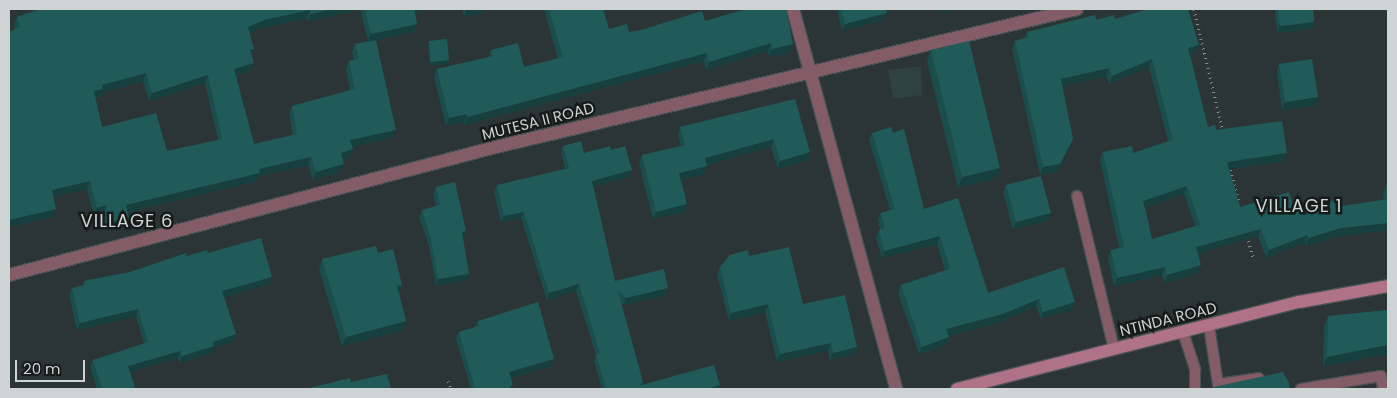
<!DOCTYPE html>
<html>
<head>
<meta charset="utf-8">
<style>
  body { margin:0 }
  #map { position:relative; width:1397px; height:398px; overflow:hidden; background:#2b3535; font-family:Poppins,sans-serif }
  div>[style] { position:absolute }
  .built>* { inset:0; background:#2f4140 }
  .path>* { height:3px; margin-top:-1.5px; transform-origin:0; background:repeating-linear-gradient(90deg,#848c8c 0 1px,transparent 0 5px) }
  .roads { filter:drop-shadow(1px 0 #485252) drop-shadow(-1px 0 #485252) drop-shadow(0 1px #485252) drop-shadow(0 -1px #485252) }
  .lane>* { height:10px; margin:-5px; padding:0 5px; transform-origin:5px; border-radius:5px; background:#835c68 }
  .street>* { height:12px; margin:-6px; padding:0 6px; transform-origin:6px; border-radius:6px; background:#835c68 }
  .secondary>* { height:12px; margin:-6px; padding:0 6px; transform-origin:6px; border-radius:6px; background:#af7286 }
  .wall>* { inset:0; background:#1c4d4d }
  .shaded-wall>* { inset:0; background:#163f3e }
  .building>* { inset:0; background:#205a59 }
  span { translate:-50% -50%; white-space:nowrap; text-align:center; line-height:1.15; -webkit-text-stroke:5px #171c1b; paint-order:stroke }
  .street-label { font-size:15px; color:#ced4d4 }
  .quarter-label { font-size:18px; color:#ced4d4; letter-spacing:1px }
  .frame { position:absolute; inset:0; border:10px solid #ced4d4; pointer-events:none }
  .scale { position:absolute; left:15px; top:360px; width:70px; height:22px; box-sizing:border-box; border:2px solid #ced4d4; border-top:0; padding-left:6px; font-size:15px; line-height:18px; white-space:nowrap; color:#ced4d4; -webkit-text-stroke:4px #171c1b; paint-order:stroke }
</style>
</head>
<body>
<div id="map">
  <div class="built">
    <div style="clip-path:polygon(921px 66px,922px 95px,893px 99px,888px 70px)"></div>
  </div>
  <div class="path">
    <div style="left:1194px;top:9px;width:126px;rotate:76.7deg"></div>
    <div style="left:1229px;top:165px;width:39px;rotate:75deg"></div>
    <div style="left:1247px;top:236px;width:25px;rotate:74deg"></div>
    <div style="left:448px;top:381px;width:9px;rotate:69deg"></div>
  </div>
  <div class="roads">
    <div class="lane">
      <div style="left:1077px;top:196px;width:157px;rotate:76.4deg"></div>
      <div style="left:1209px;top:326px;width:59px;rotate:81.2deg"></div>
      <div style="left:1218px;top:384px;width:41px;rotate:-8.3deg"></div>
      <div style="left:1183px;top:332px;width:40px;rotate:72deg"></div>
      <div style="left:1195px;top:370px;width:19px;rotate:90deg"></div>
      <div style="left:1301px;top:389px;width:81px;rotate:-9.2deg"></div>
      <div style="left:1381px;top:376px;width:13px;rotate:81deg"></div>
    </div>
    <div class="street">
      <div style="left:793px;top:9px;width:394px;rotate:74.8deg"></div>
      <div style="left:9px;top:275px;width:504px;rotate:-14.73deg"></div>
      <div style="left:496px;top:147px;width:597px;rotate:-13.36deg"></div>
    </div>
    <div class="secondary">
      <div style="left:957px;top:389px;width:353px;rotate:-14.3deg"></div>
      <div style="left:1299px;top:302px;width:90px;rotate:-10.2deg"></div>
    </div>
  </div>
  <div class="wall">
    <div style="clip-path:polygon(evenodd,41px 9px,429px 9px,415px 12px,417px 24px,414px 32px,376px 40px,393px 138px,352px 146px,350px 157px,343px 159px,341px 172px,313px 180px,308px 165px,259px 176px,257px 181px,128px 212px,129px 218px,126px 226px,106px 230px,103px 213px,94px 216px,87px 189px,53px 197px,53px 217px,9px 227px,9px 32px,15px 29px,14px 25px,17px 17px,41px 9px,360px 9px,368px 41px,355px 44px,352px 52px,354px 60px,349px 61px,346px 69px,350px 90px,292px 106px,289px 114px,293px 135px,254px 144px,236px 76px,251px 71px,252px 56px,250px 33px,261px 28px,307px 18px,308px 22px,360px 9px,41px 9px,143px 81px,149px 101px,205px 83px,218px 140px,167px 151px,102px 127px,95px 98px,100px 96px,101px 93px,143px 81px)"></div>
    <div style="clip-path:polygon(462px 9px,484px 9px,483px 13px,464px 17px)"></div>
    <div style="clip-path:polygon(544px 9px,603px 9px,609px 29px,629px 32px,705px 21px,743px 10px,742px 9px,786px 9px,790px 52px,769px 57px,768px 51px,706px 70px,704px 61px,464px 125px,464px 122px,446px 126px,434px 77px,437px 69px,489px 57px,491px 50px,524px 67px,558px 59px)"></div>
    <div style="clip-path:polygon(837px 9px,886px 9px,887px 13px,884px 20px,842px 31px)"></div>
    <div style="clip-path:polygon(1275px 9px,1314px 9px,1313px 9px,1314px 22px,1312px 29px,1277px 33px)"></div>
    <div style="clip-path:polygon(evenodd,1115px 19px,1199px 45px,1196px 52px,1190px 54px,1208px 127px,1284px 161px,1229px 169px,1240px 207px,1294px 209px,1336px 207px,1384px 200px,1383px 193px,1386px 185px,1388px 185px,1388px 230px,1339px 236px,1306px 246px,1305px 243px,1266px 258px,1258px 236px,1197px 254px,1198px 273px,1165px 283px,1162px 275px,1114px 286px,1108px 258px,1111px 250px,1119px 248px,1100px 160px,1103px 152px,1133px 153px,1168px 141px,1149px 67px,1110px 84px,1106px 76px,1062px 86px,1073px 139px,1070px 147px,1057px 172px,1040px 175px,1012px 49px,1015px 41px,1025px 38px,1027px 32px,1096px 20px,1115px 19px,1184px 194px,1195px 226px,1152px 239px,1145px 207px,1184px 194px)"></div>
    <div style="clip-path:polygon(429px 41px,449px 60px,447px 64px,430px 66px,428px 45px)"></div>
    <div style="clip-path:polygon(931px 50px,1000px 168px,997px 178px,958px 188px,927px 61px)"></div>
    <div style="clip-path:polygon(1279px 64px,1318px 97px,1315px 105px,1282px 110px,1277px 72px)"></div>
    <div style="clip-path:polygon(795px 99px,808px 160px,778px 169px,771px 147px,706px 165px,704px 174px,681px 180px,687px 204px,684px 212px,653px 219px,639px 163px,642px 155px,681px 146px,678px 135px,680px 127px)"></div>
    <div style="clip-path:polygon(872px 133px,924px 209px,988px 293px,1075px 302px,1072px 310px,1041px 319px,1036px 306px,1000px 322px,948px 336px,949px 337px,946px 345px,919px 354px,898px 293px,901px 285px,945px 270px,937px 244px,882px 258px,876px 238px,879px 230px,880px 230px,878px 220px,881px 213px,890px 210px,869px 140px)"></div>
    <div style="clip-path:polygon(563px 146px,584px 153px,611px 150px,629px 177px,593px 186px,615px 281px,666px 295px,624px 305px,621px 303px,643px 382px,641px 385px,720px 385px,718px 389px,602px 389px,594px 361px,596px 355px,576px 291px,547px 300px,521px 218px,501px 223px,494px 192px,497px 185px,565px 169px,561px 152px)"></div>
    <div style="clip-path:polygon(1006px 185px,1051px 213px,1048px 220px,1013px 230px,1003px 192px)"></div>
    <div style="clip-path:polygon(436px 187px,466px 231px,464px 238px,463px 238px,466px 280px,436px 286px,429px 246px,419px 217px,422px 210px,436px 206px,433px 194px)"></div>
    <div style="clip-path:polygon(208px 253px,269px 284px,224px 297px,236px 334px,234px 341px,214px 347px,212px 353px,179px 363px,178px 358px,130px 372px,134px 389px,97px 389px,90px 367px,93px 360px,144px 344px,136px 316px,77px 330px,69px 295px,72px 288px,82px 286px,84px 281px,130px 272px,187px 256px)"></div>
    <div style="clip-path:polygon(378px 253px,402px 285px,399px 292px,406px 321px,403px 330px,342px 346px,319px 269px,322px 259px)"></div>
    <div style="clip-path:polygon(749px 256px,803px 304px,857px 347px,854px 355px,830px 360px,828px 350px,777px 362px,765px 312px,729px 321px,717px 274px,720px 267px)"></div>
    <div style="clip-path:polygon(1388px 310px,1323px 367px,1324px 327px,1328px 316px)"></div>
    <div style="clip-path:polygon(478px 321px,552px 366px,510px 378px,511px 389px,471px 389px,456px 339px,459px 332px,475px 327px)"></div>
  </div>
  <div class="shaded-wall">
    <div style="clip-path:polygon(332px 9px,360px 9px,308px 22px,311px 14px)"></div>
    <div style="clip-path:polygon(412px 9px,429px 9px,410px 13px)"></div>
    <div style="clip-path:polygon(467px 9px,484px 9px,483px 13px,464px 17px)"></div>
    <div style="clip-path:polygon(942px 9px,959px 9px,940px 13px)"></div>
    <div style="clip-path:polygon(310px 10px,307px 18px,261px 28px,245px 35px,248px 27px,264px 20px)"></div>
    <div style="clip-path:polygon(887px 13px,884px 20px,842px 31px,845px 24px)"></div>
    <div style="clip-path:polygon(1314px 22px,1312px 29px,1277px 33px,1280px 26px)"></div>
    <div style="clip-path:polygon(417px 24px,414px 32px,368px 42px,371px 34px)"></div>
    <div style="clip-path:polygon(771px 43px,768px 51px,706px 70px,709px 62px)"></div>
    <div style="clip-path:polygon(793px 44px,790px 52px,769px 57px,772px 49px)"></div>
    <div style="clip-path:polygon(1199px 45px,1196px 52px,1185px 56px,1188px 48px)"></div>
    <div style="clip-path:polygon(254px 49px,251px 57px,250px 50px)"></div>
    <div style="clip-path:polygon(707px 53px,704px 61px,464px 125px,467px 117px)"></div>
    <div style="clip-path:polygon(1152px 59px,1149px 67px,1110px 84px,1112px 76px)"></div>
    <div style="clip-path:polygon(449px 60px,447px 64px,430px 66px,431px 62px)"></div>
    <div style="clip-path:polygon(254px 63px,251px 71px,231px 77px,234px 69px)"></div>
    <div style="clip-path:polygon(1109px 68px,1106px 76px,1058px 87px,1061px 79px)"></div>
    <div style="clip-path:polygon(146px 73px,143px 81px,101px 93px,100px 96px,91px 99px,94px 91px,102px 85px)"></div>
    <div style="clip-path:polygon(208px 75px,205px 83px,149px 101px,152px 93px)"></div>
    <div style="clip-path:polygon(1318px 97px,1315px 105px,1282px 110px,1285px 102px)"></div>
    <div style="clip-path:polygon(467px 114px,464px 122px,446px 126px,449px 118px)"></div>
    <div style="clip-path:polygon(396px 130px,393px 138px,347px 148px,350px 140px)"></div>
    <div style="clip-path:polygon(774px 139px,771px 147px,702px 166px,705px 158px)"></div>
    <div style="clip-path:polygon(1073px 139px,1070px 147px,1057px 172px,1040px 175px,1043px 167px)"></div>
    <div style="clip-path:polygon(353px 149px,350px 157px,339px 161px,341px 153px)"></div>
    <div style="clip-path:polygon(810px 152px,808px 160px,778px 169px,780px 161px)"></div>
    <div style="clip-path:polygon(1287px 153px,1284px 161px,1224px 170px,1227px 162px)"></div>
    <div style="clip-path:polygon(311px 157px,308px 165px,259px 176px,257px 181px,123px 213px,126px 205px,259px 169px)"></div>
    <div style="clip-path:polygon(344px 164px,341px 172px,313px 180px,316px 172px)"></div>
    <div style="clip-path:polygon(707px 166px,704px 174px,676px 181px,679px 173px)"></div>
    <div style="clip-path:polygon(1000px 168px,997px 178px,958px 188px,962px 177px)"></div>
    <div style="clip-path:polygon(632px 170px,629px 177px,590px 187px,592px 181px)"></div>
    <div style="clip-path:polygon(90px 181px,87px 189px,49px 198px,52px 190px)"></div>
    <div style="clip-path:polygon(1187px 186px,1184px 194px,1141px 209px,1143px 201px)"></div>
    <div style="clip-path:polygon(687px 204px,684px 212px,653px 219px,656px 212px)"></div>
    <div style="clip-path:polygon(106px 205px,103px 213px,94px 216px,97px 208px)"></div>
    <div style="clip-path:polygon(56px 209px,53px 217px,9px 227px,9px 220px)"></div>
    <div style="clip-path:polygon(524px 212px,521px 218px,501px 223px,504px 216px)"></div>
    <div style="clip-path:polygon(1051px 213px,1048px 220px,1013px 230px,1016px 222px)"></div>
    <div style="clip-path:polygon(129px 218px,126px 226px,106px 230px,109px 222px)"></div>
    <div style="clip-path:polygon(1388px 223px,1388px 230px,1339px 236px,1306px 246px,1308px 238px,1341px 228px)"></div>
    <div style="clip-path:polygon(1261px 229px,1258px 236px,1193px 255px,1196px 247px)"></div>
    <div style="clip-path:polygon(466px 231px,464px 238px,459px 239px,462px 232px)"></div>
    <div style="clip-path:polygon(1308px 235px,1305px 243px,1266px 258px,1269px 250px)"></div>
    <div style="clip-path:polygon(940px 236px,937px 244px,882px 258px,884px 251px)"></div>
    <div style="clip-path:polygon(1201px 265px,1198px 273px,1165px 283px,1167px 275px)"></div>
    <div style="clip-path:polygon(1165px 267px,1162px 275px,1114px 286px,1117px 278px)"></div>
    <div style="clip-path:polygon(469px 274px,466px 280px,436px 286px,438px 279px)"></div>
    <div style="clip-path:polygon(272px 277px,269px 284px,220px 298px,222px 291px)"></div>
    <div style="clip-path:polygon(579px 284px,576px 291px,547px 300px,549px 293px)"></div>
    <div style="clip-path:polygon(402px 285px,398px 294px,397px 286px)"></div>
    <div style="clip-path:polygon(668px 288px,666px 295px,624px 305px,626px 298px)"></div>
    <div style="clip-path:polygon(1039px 299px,1036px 306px,1000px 322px,943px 337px,946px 329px)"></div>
    <div style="clip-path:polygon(1075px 302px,1072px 310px,1041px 319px,1043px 312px)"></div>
    <div style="clip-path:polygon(768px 304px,765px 312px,729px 321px,731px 313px)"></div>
    <div style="clip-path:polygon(138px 309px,136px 316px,77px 330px,80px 323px)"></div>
    <div style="clip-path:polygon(406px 321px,403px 330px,342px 346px,346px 337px)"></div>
    <div style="clip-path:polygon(236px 334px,234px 341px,214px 347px,212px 353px,179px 363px,182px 356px,213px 342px)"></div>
    <div style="clip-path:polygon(949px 337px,946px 345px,919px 354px,922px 347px)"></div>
    <div style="clip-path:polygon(831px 343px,828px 350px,777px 362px,780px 354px)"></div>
    <div style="clip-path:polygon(1388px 345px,1388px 354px,1323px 367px,1327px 357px)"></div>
    <div style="clip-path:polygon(857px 347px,854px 355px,830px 360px,833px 353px)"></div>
    <div style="clip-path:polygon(180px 351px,178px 358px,126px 373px,128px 366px)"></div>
    <div style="clip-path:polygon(554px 359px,552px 366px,506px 379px,509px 372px)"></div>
    <div style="clip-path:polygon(720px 385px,718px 389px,707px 389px)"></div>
  </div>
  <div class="building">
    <div style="clip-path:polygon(evenodd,41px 9px,332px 9px,311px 14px,310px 10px,264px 20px,248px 27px,254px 49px,250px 50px,254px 63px,234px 69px,254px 144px,297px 134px,292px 106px,355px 89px,349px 61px,359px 59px,355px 44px,376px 40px,396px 130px,350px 140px,353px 149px,341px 153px,344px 164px,316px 172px,311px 157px,259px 169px,260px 173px,126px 205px,129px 218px,109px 222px,106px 205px,97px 208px,90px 181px,52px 190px,56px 209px,9px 220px,9px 32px,20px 27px,17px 17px,41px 9px,146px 73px,152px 93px,208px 75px,222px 139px,167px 151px,156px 113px,102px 127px,94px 91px,103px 89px,102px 85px,146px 73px)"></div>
    <div style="clip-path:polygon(365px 9px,414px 9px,417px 24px,371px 34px)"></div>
    <div style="clip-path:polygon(549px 9px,603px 9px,609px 29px,627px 24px,629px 32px,641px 30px,702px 11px,705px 21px,747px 9px,786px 9px,793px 44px,772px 49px,771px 43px,709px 62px,707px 53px,467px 117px,467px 114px,449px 118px,437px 69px,493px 56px,491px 50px,518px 43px,524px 67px,563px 57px)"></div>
    <div style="clip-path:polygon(841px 9px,886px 9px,887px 13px,845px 24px)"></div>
    <div style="clip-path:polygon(evenodd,1148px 9px,1188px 9px,1199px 45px,1188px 48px,1208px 127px,1215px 125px,1216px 130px,1282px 121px,1287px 153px,1227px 162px,1240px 207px,1289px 192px,1294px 209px,1335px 200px,1336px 207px,1388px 199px,1386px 185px,1388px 185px,1388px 223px,1341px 228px,1308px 238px,1308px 235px,1269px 250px,1261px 229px,1196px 247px,1201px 265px,1167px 275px,1165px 267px,1117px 278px,1111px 250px,1124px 247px,1103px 152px,1132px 146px,1133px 153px,1173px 140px,1152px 59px,1112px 76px,1109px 68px,1061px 79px,1073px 139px,1060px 164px,1043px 167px,1015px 41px,1029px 37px,1027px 32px,1095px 15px,1096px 20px,1114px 15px,1115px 19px,1148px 9px,1187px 186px,1200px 225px,1152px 239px,1143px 201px,1187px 186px)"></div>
    <div style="clip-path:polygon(1278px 9px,1313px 9px,1314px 22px,1280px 26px)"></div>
    <div style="clip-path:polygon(447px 39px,449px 60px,431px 62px,429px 41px)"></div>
    <div style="clip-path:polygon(969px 41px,1000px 168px,962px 177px,931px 50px)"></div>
    <div style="clip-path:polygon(1312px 59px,1318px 97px,1285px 102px,1279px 64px)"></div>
    <div style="clip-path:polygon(795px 99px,810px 152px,780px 161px,774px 139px,705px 158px,707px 166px,679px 173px,687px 204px,656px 212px,642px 155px,685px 145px,680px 127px)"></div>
    <div style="clip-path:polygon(891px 127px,893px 133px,904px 129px,924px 209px,958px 198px,988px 293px,1064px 267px,1075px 302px,1043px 312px,1039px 299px,1003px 314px,946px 329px,949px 337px,922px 347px,901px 285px,950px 269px,940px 236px,884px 251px,879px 230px,885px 229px,881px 213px,895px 209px,872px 133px)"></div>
    <div style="clip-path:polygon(581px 141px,584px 153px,610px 146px,611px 150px,625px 146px,632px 170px,592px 181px,615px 281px,664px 269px,668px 288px,626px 298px,618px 291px,643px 382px,638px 386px,714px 365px,720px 385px,707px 389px,606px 389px,596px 354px,600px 353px,579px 284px,549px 293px,524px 212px,504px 216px,497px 185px,569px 168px,563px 146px)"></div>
    <div style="clip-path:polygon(1041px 176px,1051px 213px,1016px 222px,1006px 185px)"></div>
    <div style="clip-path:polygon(455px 182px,466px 231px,462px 232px,469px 274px,438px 279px,431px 239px,422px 210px,440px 205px,436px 187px)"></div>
    <div style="clip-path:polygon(261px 238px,272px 277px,222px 291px,236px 334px,213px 342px,214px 346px,182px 356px,180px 351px,128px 366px,135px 387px,126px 389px,102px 389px,93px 360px,148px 342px,138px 309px,80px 323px,72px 288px,85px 285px,84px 281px,130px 272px,186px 253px,187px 256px,207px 250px,208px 253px)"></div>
    <div style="clip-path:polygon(376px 246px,378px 253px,393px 249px,402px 285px,397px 286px,406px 321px,346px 337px,322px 259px)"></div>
    <div style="clip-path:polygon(789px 247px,803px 304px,845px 295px,857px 347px,833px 353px,831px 343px,780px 354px,768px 304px,731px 313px,720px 267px,730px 255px,748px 250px,749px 256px)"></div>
    <div style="clip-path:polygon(538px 302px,554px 359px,509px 372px,513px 385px,509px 386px,510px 389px,474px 389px,474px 384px,459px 332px,479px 326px,478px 321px)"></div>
    <div style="clip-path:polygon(1388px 310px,1388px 345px,1327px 357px,1328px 316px)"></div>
    <div style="clip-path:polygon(1283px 372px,1289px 383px,1290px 389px,1214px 389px,1214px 387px)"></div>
    <div style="clip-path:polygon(387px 374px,391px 389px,305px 389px,350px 378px,351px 382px)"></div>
  </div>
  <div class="street-label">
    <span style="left:538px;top:121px;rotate:-14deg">MUTESA II ROAD</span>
    <span style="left:1168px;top:319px;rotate:-14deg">NTINDA ROAD</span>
  </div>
  <div class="quarter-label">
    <span style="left:1299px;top:206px">VILLAGE 1</span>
    <span style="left:127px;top:221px">VILLAGE 6</span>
  </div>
  <div class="frame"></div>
  <div class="scale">20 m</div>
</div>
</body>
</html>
